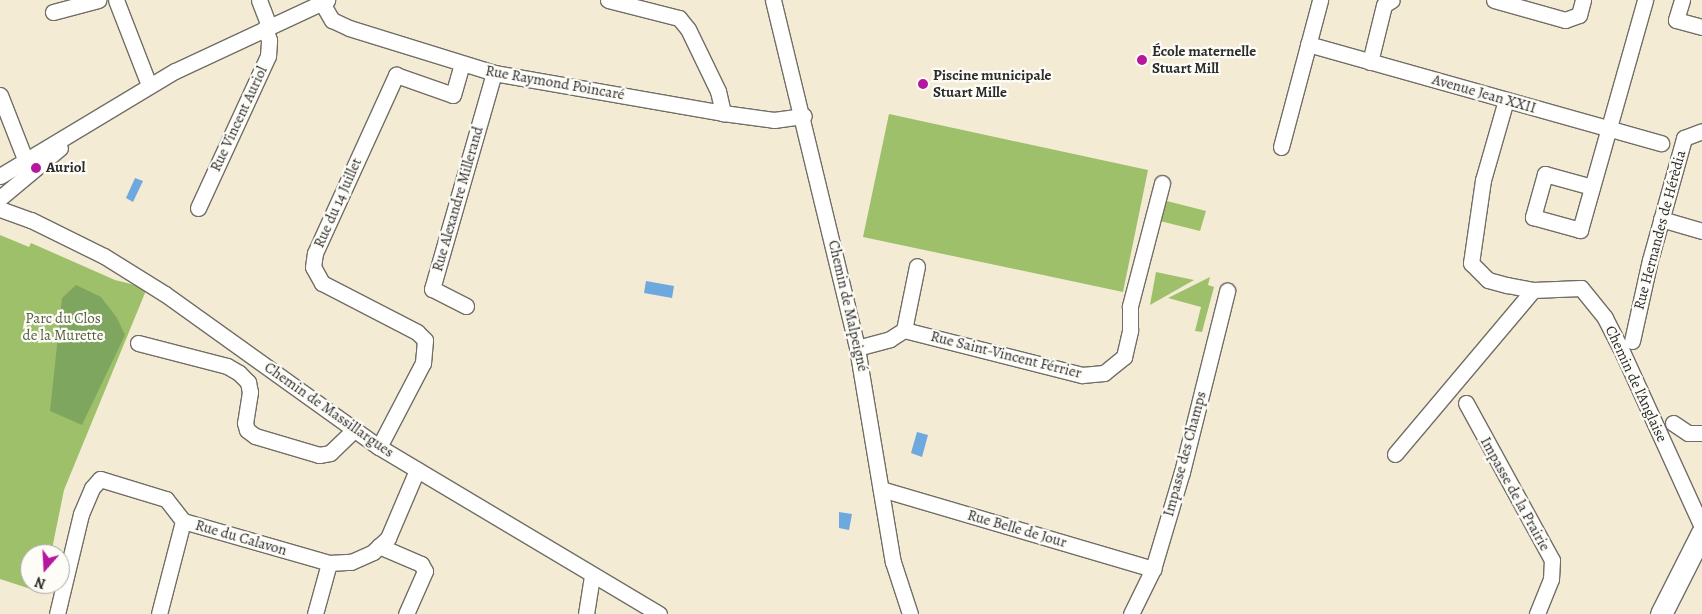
<!DOCTYPE html>
<html>
<head>
<meta charset="utf-8">
<style>
  body { margin:0 }
  #map { position:relative; width:1702px; height:614px; overflow:hidden; background:#f4ebd5; font-family:Alegreya,serif }
  div>[style] { position:absolute }
  .green>* { inset:0; background:#9ec06a }
  .forest>* { inset:0; background:#7ea65e }
  .water>* { inset:0; background:#6da8de }
  .roads { filter:drop-shadow(1px 0 #716e66) drop-shadow(-1px 0 #716e66) drop-shadow(0 1px #716e66) drop-shadow(0 -1px #716e66) }
  .street>* { height:15px; margin:-7.5px; padding:0 7.5px; transform-origin:7.5px; border-radius:7.5px; background:#fff }
  .secondary>* { height:21px; margin:-10.5px; padding:0 10.5px; transform-origin:10.5px; border-radius:10.5px; background:#fff }
  .dots>* { width:14px; height:14px; translate:-50% -50%; box-sizing:border-box; border:2px solid #fdfcf7; border-radius:50% }
  span { translate:-50% -50%; white-space:nowrap; text-align:center; line-height:1.15; -webkit-text-stroke:4.5px #fdfcf7; paint-order:stroke }
  .poi-label { font-size:15px; color:#2b2b2b; font-weight:700 }
  .left { translate:0 -50%; text-align:left }
  .street-label { font-size:15px; color:#2b2b2b }
  .park-label { font-size:15px; color:#535f41 }
  .north { position:absolute; left:20px; top:544px; width:50px; height:50px; box-sizing:border-box; background:#fdfcf7; border:1px solid #a9a8a5; border-radius:50%; rotate:199deg; font-size:14px; font-weight:700; line-height:20px; text-align:center; color:#2b2b2b }
  .north::after { content:''; display:block; margin:auto; width:18px; height:22px; background:#b5179e; clip-path:polygon(50% 0,100% 100%,50% 72%,0 100%) }
</style>
</head>
<body>
<div id="map">
  <div class="green">
    <div style="clip-path:polygon(889px 114px,1148px 170px,1123px 292px,863px 237px)"></div>
    <div style="clip-path:polygon(1167px 201px,1206px 211px,1200px 231px,1160px 221px)"></div>
    <div style="clip-path:polygon(0 235px,29px 247px,31px 243px,115px 280px,147px 288px,64px 490px,51px 554px,30px 554px,30px 584px,45px 584px,43px 593px,0 579px)"></div>
    <div style="clip-path:polygon(1156px 272px,1194px 280px,1150px 305px)"></div>
    <div style="clip-path:polygon(1210px 277px,1208px 285px,1214px 287px,1202px 332px,1195px 331px,1201px 307px,1168px 298px)"></div>
  </div>
  <div class="forest">
    <div style="clip-path:polygon(76px 285px,101px 297px,117px 318px,125px 335px,82px 425px,50px 411px,62px 298px)"></div>
  </div>
  <div class="water">
    <div style="clip-path:polygon(135px 178px,143px 181px,133px 202px,126px 198px)"></div>
    <div style="clip-path:polygon(646px 281px,674px 286px,672px 298px,644px 293px)"></div>
    <div style="clip-path:polygon(917px 432px,928px 435px,922px 457px,911px 453px)"></div>
    <div style="clip-path:polygon(839px 512px,852px 514px,849px 530px,839px 528px)"></div>
  </div>
  <div class="roads">
    <div class="street">
      <div style="left:116px;top:0;width:91px;rotate:68.8deg"></div>
      <div style="left:259px;top:0;width:28px;rotate:69deg"></div>
      <div style="left:608px;top:0;width:73px;rotate:14.2deg"></div>
      <div style="left:679px;top:18px;width:14px;rotate:51deg"></div>
      <div style="left:688px;top:29px;width:69px;rotate:64.2deg"></div>
      <div style="left:718px;top:91px;width:23px;rotate:77deg"></div>
      <div style="left:773px;top:0;width:358px;rotate:76.4deg"></div>
      <div style="left:857px;top:348px;width:217px;rotate:80.5deg"></div>
      <div style="left:893px;top:562px;width:55px;rotate:71.9deg"></div>
      <div style="left:1494px;top:0;width:74px;rotate:15.7deg"></div>
      <div style="left:1565px;top:20px;width:15px;rotate:-20deg"></div>
      <div style="left:1579px;top:15px;width:16px;rotate:-75deg"></div>
      <div style="left:1682px;top:0;width:21px;rotate:107deg"></div>
      <div style="left:1676px;top:20px;width:27px;rotate:15deg"></div>
      <div style="left:322px;top:3px;width:20px;rotate:60deg"></div>
      <div style="left:332px;top:20px;width:19px;rotate:25deg"></div>
      <div style="left:349px;top:28px;width:152px;rotate:17.2deg"></div>
      <div style="left:494px;top:73px;width:232px;rotate:9.9deg"></div>
      <div style="left:723px;top:113px;width:51px;rotate:7.8deg"></div>
      <div style="left:774px;top:120px;width:30px;rotate:-8deg"></div>
      <div style="left:53px;top:12px;width:47px;rotate:-14.9deg"></div>
      <div style="left:1308px;top:44px;width:367px;rotate:15.7deg"></div>
      <div style="left:1370px;top:62px;width:59px;rotate:-76.2deg"></div>
      <div style="left:1384px;top:5px;width:9px;rotate:-32deg"></div>
      <div style="left:0;top:95px;width:69px;rotate:68.7deg"></div>
      <div style="left:1506px;top:100px;width:83px;rotate:106deg"></div>
      <div style="left:1483px;top:180px;width:84px;rotate:98.2deg"></div>
      <div style="left:1471px;top:263px;width:24px;rotate:45deg"></div>
      <div style="left:1488px;top:280px;width:20px;rotate:15deg"></div>
      <div style="left:1507px;top:285px;width:26px;rotate:11deg"></div>
      <div style="left:1533px;top:290px;width:48px;rotate:-2.4deg"></div>
      <div style="left:1581px;top:288px;width:38px;rotate:51deg"></div>
      <div style="left:1605px;top:318px;width:33px;rotate:63deg"></div>
      <div style="left:1620px;top:347px;width:198px;rotate:65.5deg"></div>
      <div style="left:1281px;top:147px;width:152px;rotate:-75.1deg"></div>
      <div style="left:0;top:176px;width:204px;rotate:-31deg"></div>
      <div style="left:175px;top:71px;width:168px;rotate:-25deg"></div>
      <div style="left:1592px;top:187px;width:49px;rotate:-164.5deg"></div>
      <div style="left:1545px;top:174px;width:45px;rotate:105.6deg"></div>
      <div style="left:1533px;top:217px;width:49px;rotate:15.5deg"></div>
      <div style="left:1580px;top:230px;width:239px;rotate:-74.2deg"></div>
      <div style="left:0;top:198px;width:78px;rotate:-39.8deg"></div>
      <div style="left:198px;top:208px;width:167px;rotate:-65.3deg"></div>
      <div style="left:268px;top:56px;width:16px;rotate:-86deg"></div>
      <div style="left:269px;top:40px;width:13px;rotate:-108deg"></div>
      <div style="left:0;top:209px;width:33px;rotate:20deg"></div>
      <div style="left:31px;top:220px;width:81px;rotate:26.3deg"></div>
      <div style="left:104px;top:256px;width:72px;rotate:31.9deg"></div>
      <div style="left:165px;top:294px;width:263px;rotate:35.6deg"></div>
      <div style="left:379px;top:447px;width:326px;rotate:30.8deg"></div>
      <div style="left:1661px;top:219px;width:43px;rotate:16.3deg"></div>
      <div style="left:466px;top:306px;width:38px;rotate:-153deg"></div>
      <div style="left:432px;top:289px;width:225px;rotate:-74deg"></div>
      <div style="left:904px;top:330px;width:65px;rotate:-78.5deg"></div>
      <div style="left:1632px;top:341px;width:83px;rotate:-77.5deg"></div>
      <div style="left:1650px;top:260px;width:127px;rotate:-74.4deg"></div>
      <div style="left:1684px;top:138px;width:19px;rotate:-21deg"></div>
      <div style="left:138px;top:343px;width:92px;rotate:14.5deg"></div>
      <div style="left:227px;top:366px;width:14px;rotate:30deg"></div>
      <div style="left:239px;top:373px;width:13px;rotate:45deg"></div>
      <div style="left:248px;top:382px;width:10px;rotate:79deg"></div>
      <div style="left:250px;top:392px;width:31px;rotate:99deg"></div>
      <div style="left:245px;top:423px;width:7px;rotate:74deg"></div>
      <div style="left:247px;top:430px;width:10px;rotate:37deg"></div>
      <div style="left:255px;top:436px;width:67px;rotate:16.5deg"></div>
      <div style="left:319px;top:455px;width:11px;rotate:-10deg"></div>
      <div style="left:330px;top:453px;width:33px;rotate:-44deg"></div>
      <div style="left:857px;top:348px;width:34px;rotate:-15deg"></div>
      <div style="left:890px;top:339px;width:17px;rotate:-33deg"></div>
      <div style="left:904px;top:330px;width:184px;rotate:14.2deg"></div>
      <div style="left:1082px;top:375px;width:22px;rotate:-5deg"></div>
      <div style="left:1104px;top:373px;width:26px;rotate:-39deg"></div>
      <div style="left:1124px;top:357px;width:28px;rotate:-77deg"></div>
      <div style="left:1130px;top:330px;width:24px;rotate:-90deg"></div>
      <div style="left:1130px;top:306px;width:127px;rotate:-75.4deg"></div>
      <div style="left:1466px;top:403px;width:179px;rotate:61.3deg"></div>
      <div style="left:1552px;top:560px;width:19px;rotate:93deg"></div>
      <div style="left:1551px;top:579px;width:38px;rotate:112deg"></div>
      <div style="left:1673px;top:423px;width:18px;rotate:34deg"></div>
      <div style="left:1688px;top:433px;width:14px"></div>
      <div style="left:379px;top:447px;width:95px;rotate:-62.4deg"></div>
      <div style="left:423px;top:363px;width:23px;rotate:-85deg"></div>
      <div style="left:425px;top:340px;width:11px;rotate:-135deg"></div>
      <div style="left:417px;top:332px;width:107px;rotate:-152.7deg"></div>
      <div style="left:322px;top:283px;width:18px;rotate:-119deg"></div>
      <div style="left:313px;top:267px;width:14px;rotate:-82deg"></div>
      <div style="left:315px;top:253px;width:196px;rotate:-65.5deg"></div>
      <div style="left:396px;top:75px;width:60px;rotate:19.3deg"></div>
      <div style="left:453px;top:95px;width:32px;rotate:-74deg"></div>
      <div style="left:1395px;top:454px;width:214px;rotate:-49.9deg"></div>
      <div style="left:881px;top:489px;width:284px;rotate:16.4deg"></div>
      <div style="left:379px;top:546px;width:46px;rotate:23.2deg"></div>
      <div style="left:421px;top:564px;width:8px;rotate:60deg"></div>
      <div style="left:425px;top:571px;width:47px;rotate:113.8deg"></div>
      <div style="left:57px;top:614px;width:103px;rotate:-76.5deg"></div>
      <div style="left:81px;top:514px;width:28px;rotate:-67deg"></div>
      <div style="left:92px;top:488px;width:12px;rotate:-48deg"></div>
      <div style="left:100px;top:479px;width:69px;rotate:16.9deg"></div>
      <div style="left:166px;top:499px;width:28px;rotate:52deg"></div>
      <div style="left:183px;top:521px;width:152px;rotate:16deg"></div>
      <div style="left:159px;top:614px;width:96px;rotate:-75.5deg"></div>
      <div style="left:315px;top:614px;width:53px;rotate:-74.6deg"></div>
      <div style="left:329px;top:563px;width:22px;rotate:-3deg"></div>
      <div style="left:351px;top:562px;width:24px;rotate:-24deg"></div>
      <div style="left:373px;top:552px;width:21px;rotate:-43deg"></div>
      <div style="left:388px;top:538px;width:74px;rotate:-66.9deg"></div>
      <div style="left:586px;top:614px;width:39px;rotate:-81deg"></div>
      <div style="left:1131px;top:614px;width:50px;rotate:-63.9deg"></div>
      <div style="left:1153px;top:569px;width:101px;rotate:-73.4deg"></div>
      <div style="left:1182px;top:472px;width:187px;rotate:-76deg"></div>
    </div>
    <div class="secondary">
      <div style="left:1661px;top:614px;width:91px;rotate:-63.2deg"></div>
    </div>
  </div>
  <div class="dots">
    <div style="left:1142px;top:60px;background:#b5179e"></div>
    <div style="left:923px;top:84px;background:#b5179e"></div>
    <div style="left:36px;top:168px;background:#b5179e"></div>
  </div>
  <div class="poi-label">
    <span class="left" style="left:1152px;top:60px">École maternelle<br>Stuart Mill</span>
    <span class="left" style="left:933px;top:84px">Piscine municipale<br>Stuart Mille</span>
    <span class="left" style="left:46px;top:168px">Auriol</span>
  </div>
  <div class="street-label">
    <span style="left:555px;top:83px;rotate:10deg">Rue Raymond Poincaré</span>
    <span style="left:1484px;top:94px;rotate:16deg">Avenue Jean XXII</span>
    <span style="left:239px;top:119px;rotate:-65deg">Rue Vincent Auriol</span>
    <span style="left:458px;top:199px;rotate:-74deg">Rue Alexandre Millerand</span>
    <span style="left:338px;top:203px;rotate:-66deg">Rue du 14 Juillet</span>
    <span style="left:1660px;top:230px;rotate:-75deg">Rue Hernandes de Hérèdia</span>
    <span style="left:848px;top:306px;rotate:77deg">Chemin de Malpeigné</span>
    <span style="left:1006px;top:355px;rotate:14deg">Rue Saint-Vincent Férrier</span>
    <span style="left:1636px;top:384px;rotate:65deg">Chemin de l'Anglaise</span>
    <span style="left:329px;top:410px;rotate:35deg">Chemin de Massillargues</span>
    <span style="left:1185px;top:454px;rotate:-75deg">Impasse des Champs</span>
    <span style="left:1515px;top:494px;rotate:61deg">Impasse de la Prairie</span>
    <span style="left:1017px;top:529px;rotate:16deg">Rue Belle de Jour</span>
    <span style="left:241px;top:538px;rotate:16deg">Rue du Calavon</span>
  </div>
  <div class="park-label">
    <span style="left:63px;top:327px">Parc du Clos<br>de la Murette</span>
  </div>
  <div class="north">N</div>
</div>
</body>
</html>
